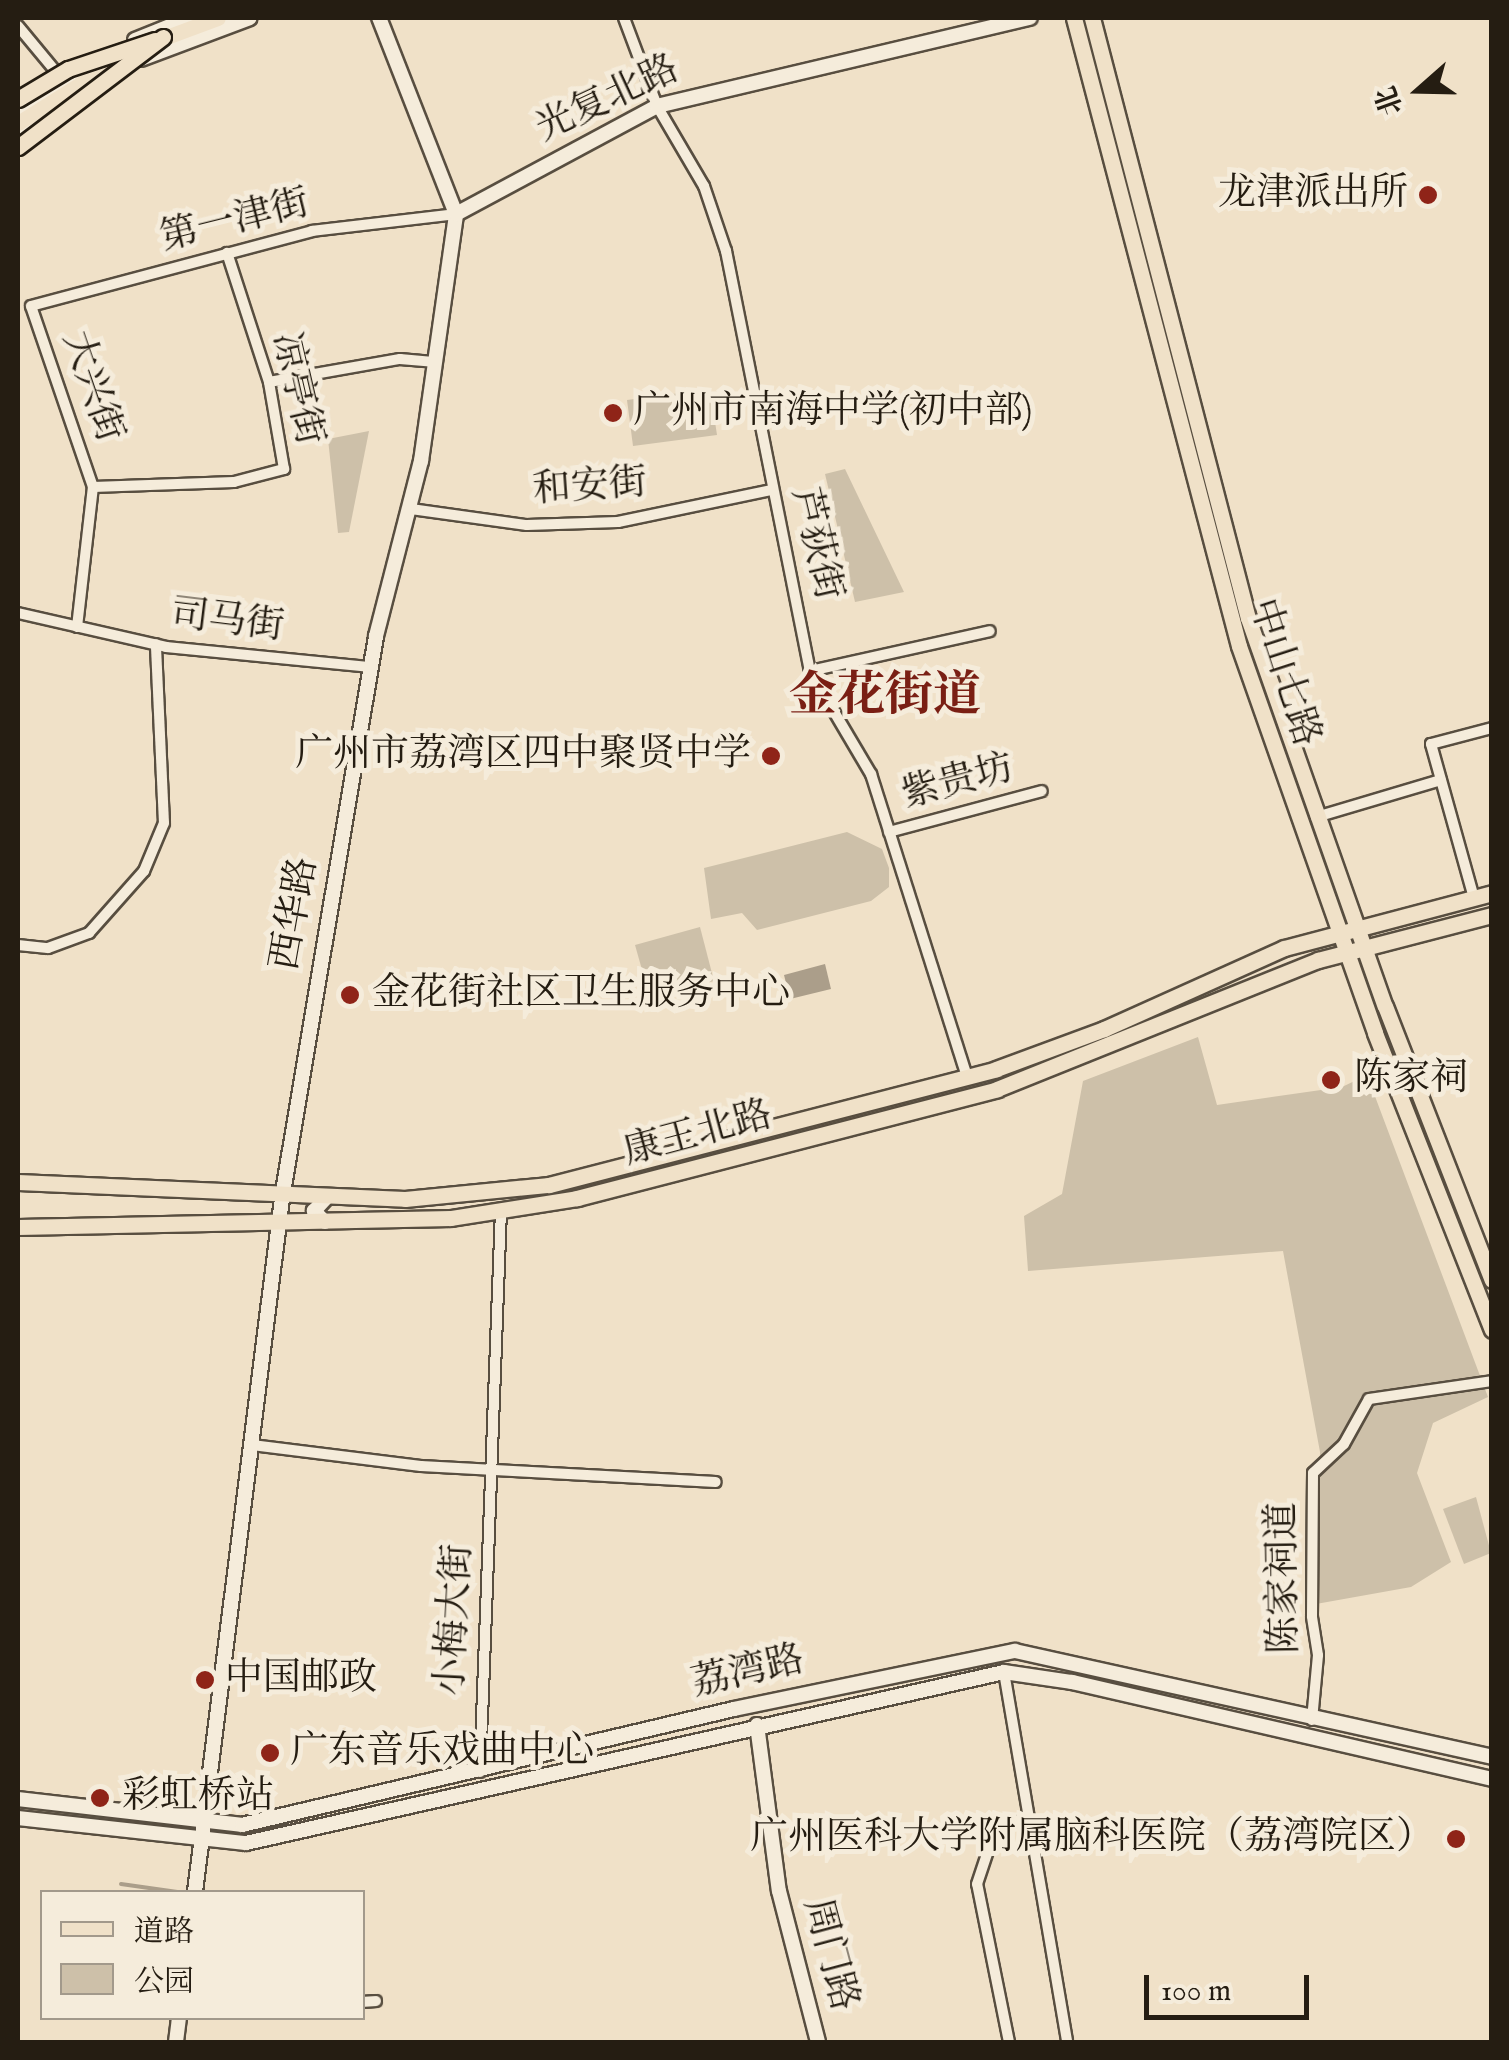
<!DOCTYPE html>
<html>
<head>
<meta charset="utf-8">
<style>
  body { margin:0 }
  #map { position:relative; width:1509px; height:2060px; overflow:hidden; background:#f0e1c8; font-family:"IM FELL English","Noto Serif SC",serif }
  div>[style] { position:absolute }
  .green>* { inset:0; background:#cdc0a9 }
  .water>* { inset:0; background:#ab9e8a }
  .stream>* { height:4px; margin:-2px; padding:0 2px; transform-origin:2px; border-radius:2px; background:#ab9e8a }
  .roads { filter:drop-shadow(2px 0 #584e40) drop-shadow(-2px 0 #584e40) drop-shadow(0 2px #584e40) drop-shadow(0 -2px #584e40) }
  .street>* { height:10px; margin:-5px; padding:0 5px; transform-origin:5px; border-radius:5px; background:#f5ecdb }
  .secondary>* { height:14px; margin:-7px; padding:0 7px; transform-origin:7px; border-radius:7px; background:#f5ecdb }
  .primary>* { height:15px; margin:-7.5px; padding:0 7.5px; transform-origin:7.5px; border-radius:7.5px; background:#f0e1c8 }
  .bridges { filter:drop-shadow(2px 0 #251d12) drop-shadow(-2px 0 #251d12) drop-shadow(0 2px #251d12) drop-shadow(0 -2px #251d12) }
  .primary-bridge>* { height:15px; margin:-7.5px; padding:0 7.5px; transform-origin:7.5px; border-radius:7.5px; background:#f0e1c8 }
  .dots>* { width:28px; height:28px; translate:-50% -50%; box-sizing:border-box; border:5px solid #f5ecdb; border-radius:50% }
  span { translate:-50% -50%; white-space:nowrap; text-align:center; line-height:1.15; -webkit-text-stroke:10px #f5ecdb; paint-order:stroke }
  .street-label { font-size:38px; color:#251d12 }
  .poi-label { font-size:38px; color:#251d12 }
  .right { translate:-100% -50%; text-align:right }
  .left { translate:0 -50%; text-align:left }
  .district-label { font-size:48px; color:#7a1f14; font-weight:700 }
  .frame { position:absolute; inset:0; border:20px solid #251d12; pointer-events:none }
  .legend { position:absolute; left:40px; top:1890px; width:325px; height:130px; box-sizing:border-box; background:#f5ecdb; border:2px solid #a2998b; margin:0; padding:12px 18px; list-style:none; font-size:30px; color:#251d12 }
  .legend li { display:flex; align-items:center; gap:20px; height:50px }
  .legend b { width:50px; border:2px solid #a2998b }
  .north { position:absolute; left:1369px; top:40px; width:100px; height:100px; -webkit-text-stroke:8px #f5ecdb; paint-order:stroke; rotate:250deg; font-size:28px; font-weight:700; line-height:40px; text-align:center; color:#251d12 }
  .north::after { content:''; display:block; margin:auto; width:35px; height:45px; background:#251d12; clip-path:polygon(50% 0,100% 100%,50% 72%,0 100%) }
  .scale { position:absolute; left:1144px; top:1975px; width:165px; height:45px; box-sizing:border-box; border:5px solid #251d12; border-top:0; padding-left:12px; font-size:30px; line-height:35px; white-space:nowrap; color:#251d12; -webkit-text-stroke:8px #f5ecdb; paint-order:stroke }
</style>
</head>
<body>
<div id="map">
  <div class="green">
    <div style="clip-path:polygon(710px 389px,717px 435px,633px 446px,627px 400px)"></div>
    <div style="clip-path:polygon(369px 431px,349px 532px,338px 533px,328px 439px)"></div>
    <div style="clip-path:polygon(845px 469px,904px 592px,855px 602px,825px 474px)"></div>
    <div style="clip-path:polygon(847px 832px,882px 849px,889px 868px,889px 887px,871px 901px,757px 930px,742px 913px,711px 919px,704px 868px)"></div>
    <div style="clip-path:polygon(700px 927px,714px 981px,650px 998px,635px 945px)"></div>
    <div style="clip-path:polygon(1198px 1037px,1217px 1105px,1342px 1087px,1367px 1075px,1488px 1397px,1433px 1423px,1417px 1473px,1451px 1562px,1411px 1587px,1316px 1604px,1320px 1452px,1283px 1251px,1028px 1271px,1024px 1216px,1062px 1194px,1083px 1081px)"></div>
    <div style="clip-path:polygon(1476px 1497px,1491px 1553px,1464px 1564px,1443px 1509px)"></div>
  </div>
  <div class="water">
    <div style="clip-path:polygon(825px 964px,831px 989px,790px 999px,784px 975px)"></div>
  </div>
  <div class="stream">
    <div style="left:121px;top:1884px;width:57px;rotate:8.1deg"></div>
  </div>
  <div class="roads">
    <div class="street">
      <div style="left:624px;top:18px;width:94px;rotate:69.4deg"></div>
      <div style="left:657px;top:106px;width:93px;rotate:59.6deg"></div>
      <div style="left:704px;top:186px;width:69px;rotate:71.3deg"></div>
      <div style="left:726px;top:251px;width:428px;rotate:78.7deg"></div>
      <div style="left:810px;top:671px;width:120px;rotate:59.4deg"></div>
      <div style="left:871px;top:774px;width:318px;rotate:72.4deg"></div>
      <div style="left:18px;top:26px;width:69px;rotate:50.3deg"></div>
      <div style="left:269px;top:382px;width:133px;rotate:-10deg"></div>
      <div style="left:400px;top:359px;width:36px;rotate:5deg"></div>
      <div style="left:93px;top:487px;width:141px;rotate:-2deg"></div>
      <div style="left:234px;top:482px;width:52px;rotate:-14.6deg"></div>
      <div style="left:284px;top:469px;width:88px;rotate:-99.8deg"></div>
      <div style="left:269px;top:382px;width:136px;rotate:-108deg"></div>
      <div style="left:411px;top:509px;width:117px;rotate:7.9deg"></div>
      <div style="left:527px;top:525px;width:91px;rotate:-1.9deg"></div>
      <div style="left:618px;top:522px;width:156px;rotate:-11.8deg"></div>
      <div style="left:18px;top:613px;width:152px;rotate:12.9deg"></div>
      <div style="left:166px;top:647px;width:206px;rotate:5.6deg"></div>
      <div style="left:77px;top:627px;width:141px;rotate:-83.5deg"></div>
      <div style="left:93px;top:487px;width:191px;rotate:-108.9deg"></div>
      <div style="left:31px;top:306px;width:291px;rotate:-14.9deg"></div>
      <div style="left:312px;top:231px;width:145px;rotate:-6.7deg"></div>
      <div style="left:810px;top:671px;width:184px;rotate:-12.5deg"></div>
      <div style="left:1316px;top:817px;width:130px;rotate:-16.5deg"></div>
      <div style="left:889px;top:832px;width:158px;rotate:-15deg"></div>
      <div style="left:1474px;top:898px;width:160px;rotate:-105.6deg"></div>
      <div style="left:1431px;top:744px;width:63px;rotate:-14.7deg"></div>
      <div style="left:18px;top:945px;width:30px;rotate:6deg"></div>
      <div style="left:48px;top:948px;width:44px;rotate:-20.1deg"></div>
      <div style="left:89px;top:933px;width:83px;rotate:-48.4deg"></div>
      <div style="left:144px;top:871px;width:52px;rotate:-67.4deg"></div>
      <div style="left:164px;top:823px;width:179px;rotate:-92.6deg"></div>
      <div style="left:252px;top:1445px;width:170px;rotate:7.1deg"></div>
      <div style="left:421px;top:1466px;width:295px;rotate:3.1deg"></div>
      <div style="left:1004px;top:1672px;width:375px;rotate:80.3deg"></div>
      <div style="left:1312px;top:1720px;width:65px;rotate:-84.7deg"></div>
      <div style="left:1318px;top:1655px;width:39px;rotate:-99deg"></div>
      <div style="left:1312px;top:1616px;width:143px;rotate:-89.6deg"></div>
      <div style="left:1313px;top:1473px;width:42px;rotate:-43.1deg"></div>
      <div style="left:1344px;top:1444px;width:51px;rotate:-60.9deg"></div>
      <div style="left:1369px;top:1399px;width:124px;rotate:-8.3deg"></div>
      <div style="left:480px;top:1772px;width:561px;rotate:-87.86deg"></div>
      <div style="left:362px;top:2002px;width:14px;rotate:-4deg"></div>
      <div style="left:1009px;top:2042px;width:161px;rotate:-101.4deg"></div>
      <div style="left:977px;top:1884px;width:63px;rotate:-71.6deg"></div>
      <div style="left:997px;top:1824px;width:32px;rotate:-9deg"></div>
    </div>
    <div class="secondary">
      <div style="left:135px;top:40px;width:59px;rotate:-21.8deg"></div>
      <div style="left:141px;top:59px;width:116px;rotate:-20.6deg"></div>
      <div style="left:18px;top:114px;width:82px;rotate:-35deg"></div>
      <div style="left:18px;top:135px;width:49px;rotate:-36.6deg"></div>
      <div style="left:456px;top:214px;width:228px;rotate:-28.2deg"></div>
      <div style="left:657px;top:106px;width:383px;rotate:-13.3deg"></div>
      <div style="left:325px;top:1222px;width:16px;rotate:-135deg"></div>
      <div style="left:314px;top:1211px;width:18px;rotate:-47deg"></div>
      <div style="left:757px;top:1725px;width:167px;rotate:82.5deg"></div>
      <div style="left:779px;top:1891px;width:156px;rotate:75.5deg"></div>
      <div style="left:18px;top:1799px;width:226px;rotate:6.6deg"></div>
      <div style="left:242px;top:1825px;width:505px;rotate:-13.27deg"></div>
      <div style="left:734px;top:1709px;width:287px;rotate:-11.7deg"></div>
      <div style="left:1015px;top:1651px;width:489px;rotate:12.5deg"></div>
      <div style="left:18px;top:1818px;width:229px;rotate:6.3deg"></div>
      <div style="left:246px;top:1843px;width:777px;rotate:-12.71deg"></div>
      <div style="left:1004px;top:1672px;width:69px;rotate:8.4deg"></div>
      <div style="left:1072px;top:1682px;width:431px;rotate:13deg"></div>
      <div style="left:195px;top:1892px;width:699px;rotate:-82.85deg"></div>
      <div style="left:282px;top:1198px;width:570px;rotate:-80.5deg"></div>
      <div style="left:376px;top:636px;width:181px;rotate:-75.6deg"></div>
      <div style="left:421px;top:461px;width:249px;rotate:-81.9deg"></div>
      <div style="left:456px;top:214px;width:211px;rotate:-111.4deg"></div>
      <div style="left:176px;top:2042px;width:24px;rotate:-83deg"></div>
    </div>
    <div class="primary">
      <div style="left:1074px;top:18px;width:649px;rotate:75.28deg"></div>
      <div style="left:1239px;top:646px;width:410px;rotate:70.6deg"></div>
      <div style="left:1375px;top:1033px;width:319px;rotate:68.5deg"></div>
      <div style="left:1092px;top:18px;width:620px;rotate:75.43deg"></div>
      <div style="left:1248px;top:618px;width:411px;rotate:70.6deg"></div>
      <div style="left:1385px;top:1006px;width:294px;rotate:68.7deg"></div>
      <div style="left:153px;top:42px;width:69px;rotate:-20.3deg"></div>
      <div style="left:18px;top:123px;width:130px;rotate:-32.1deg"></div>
      <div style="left:18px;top:1182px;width:387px;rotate:2.5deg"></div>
      <div style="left:405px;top:1199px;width:145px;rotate:-5.6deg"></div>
      <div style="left:549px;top:1185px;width:462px;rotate:-14.5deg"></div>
      <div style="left:996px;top:1069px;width:115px;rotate:-20.3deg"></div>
      <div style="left:1104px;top:1029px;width:197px;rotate:-24.2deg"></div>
      <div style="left:1284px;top:948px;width:215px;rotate:-14.8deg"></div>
      <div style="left:18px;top:1227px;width:433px;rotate:-1.2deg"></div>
      <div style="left:451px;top:1218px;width:128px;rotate:-9deg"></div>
      <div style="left:577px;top:1198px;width:434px;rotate:-14.5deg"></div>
      <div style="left:997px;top:1089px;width:346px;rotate:-21.9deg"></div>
      <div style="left:1318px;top:960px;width:180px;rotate:-14.5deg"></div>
    </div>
  </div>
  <div class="bridges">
    <div class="primary-bridge">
      <div style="left:18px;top:99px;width:58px;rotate:-31deg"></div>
      <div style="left:68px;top:69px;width:92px;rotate:-18.4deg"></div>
      <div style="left:18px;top:147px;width:182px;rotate:-37.2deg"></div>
    </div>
  </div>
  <div class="dots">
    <div style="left:1428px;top:195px;background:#8f2418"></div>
    <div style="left:613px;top:413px;background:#8f2418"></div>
    <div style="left:771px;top:756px;background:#8f2418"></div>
    <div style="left:350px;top:995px;background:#8f2418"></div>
    <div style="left:1331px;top:1080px;background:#8f2418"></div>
    <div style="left:205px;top:1680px;background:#8f2418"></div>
    <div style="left:270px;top:1753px;background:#8f2418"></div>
    <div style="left:100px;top:1798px;background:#8f2418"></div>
    <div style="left:1456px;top:1839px;background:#8f2418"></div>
  </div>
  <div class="street-label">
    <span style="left:608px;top:100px;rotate:-25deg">光复北路</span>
    <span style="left:235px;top:222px;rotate:-14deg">第一津街</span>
    <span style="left:91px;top:387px;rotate:71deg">大兴街</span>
    <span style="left:296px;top:389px;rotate:77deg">凉亭街</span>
    <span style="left:590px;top:488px;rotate:-4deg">和安街</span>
    <span style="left:815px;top:544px;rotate:77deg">芦荻街</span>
    <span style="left:227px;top:622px;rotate:7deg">司马街</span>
    <span style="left:1283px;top:673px;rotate:72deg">中山七路</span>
    <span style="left:958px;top:783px;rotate:-15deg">紫贵坊</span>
    <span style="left:296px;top:914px;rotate:-80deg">西华路</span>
    <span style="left:698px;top:1135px;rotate:-15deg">康王北路</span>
    <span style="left:1285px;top:1578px;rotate:-91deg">陈家祠道</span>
    <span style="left:456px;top:1620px;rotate:-87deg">小梅大街</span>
    <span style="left:748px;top:1673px;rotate:-13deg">荔湾路</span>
    <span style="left:829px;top:1955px;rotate:75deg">周门路</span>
  </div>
  <div class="poi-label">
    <span class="right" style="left:1408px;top:195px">龙津派出所</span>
    <span class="left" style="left:633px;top:413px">广州市南海中学(初中部)</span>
    <span class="right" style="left:751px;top:756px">广州市荔湾区四中聚贤中学</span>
    <span class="left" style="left:372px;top:995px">金花街社区卫生服务中心</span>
    <span class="left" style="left:1354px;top:1080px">陈家祠</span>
    <span class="left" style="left:225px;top:1680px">中国邮政</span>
    <span class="left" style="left:290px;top:1753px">广东音乐戏曲中心</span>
    <span class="left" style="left:122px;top:1798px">彩虹桥站</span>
    <span class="right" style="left:1434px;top:1839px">广州医科大学附属脑科医院（荔湾院区）</span>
  </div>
  <div class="district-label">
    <span style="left:885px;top:698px">金花街道</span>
  </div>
  <div class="frame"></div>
  <ul class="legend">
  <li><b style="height:12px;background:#f0e1c8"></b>道路</li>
  <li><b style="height:28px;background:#cdc0a9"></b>公园</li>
  </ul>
  <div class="north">北</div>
  <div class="scale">100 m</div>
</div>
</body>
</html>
